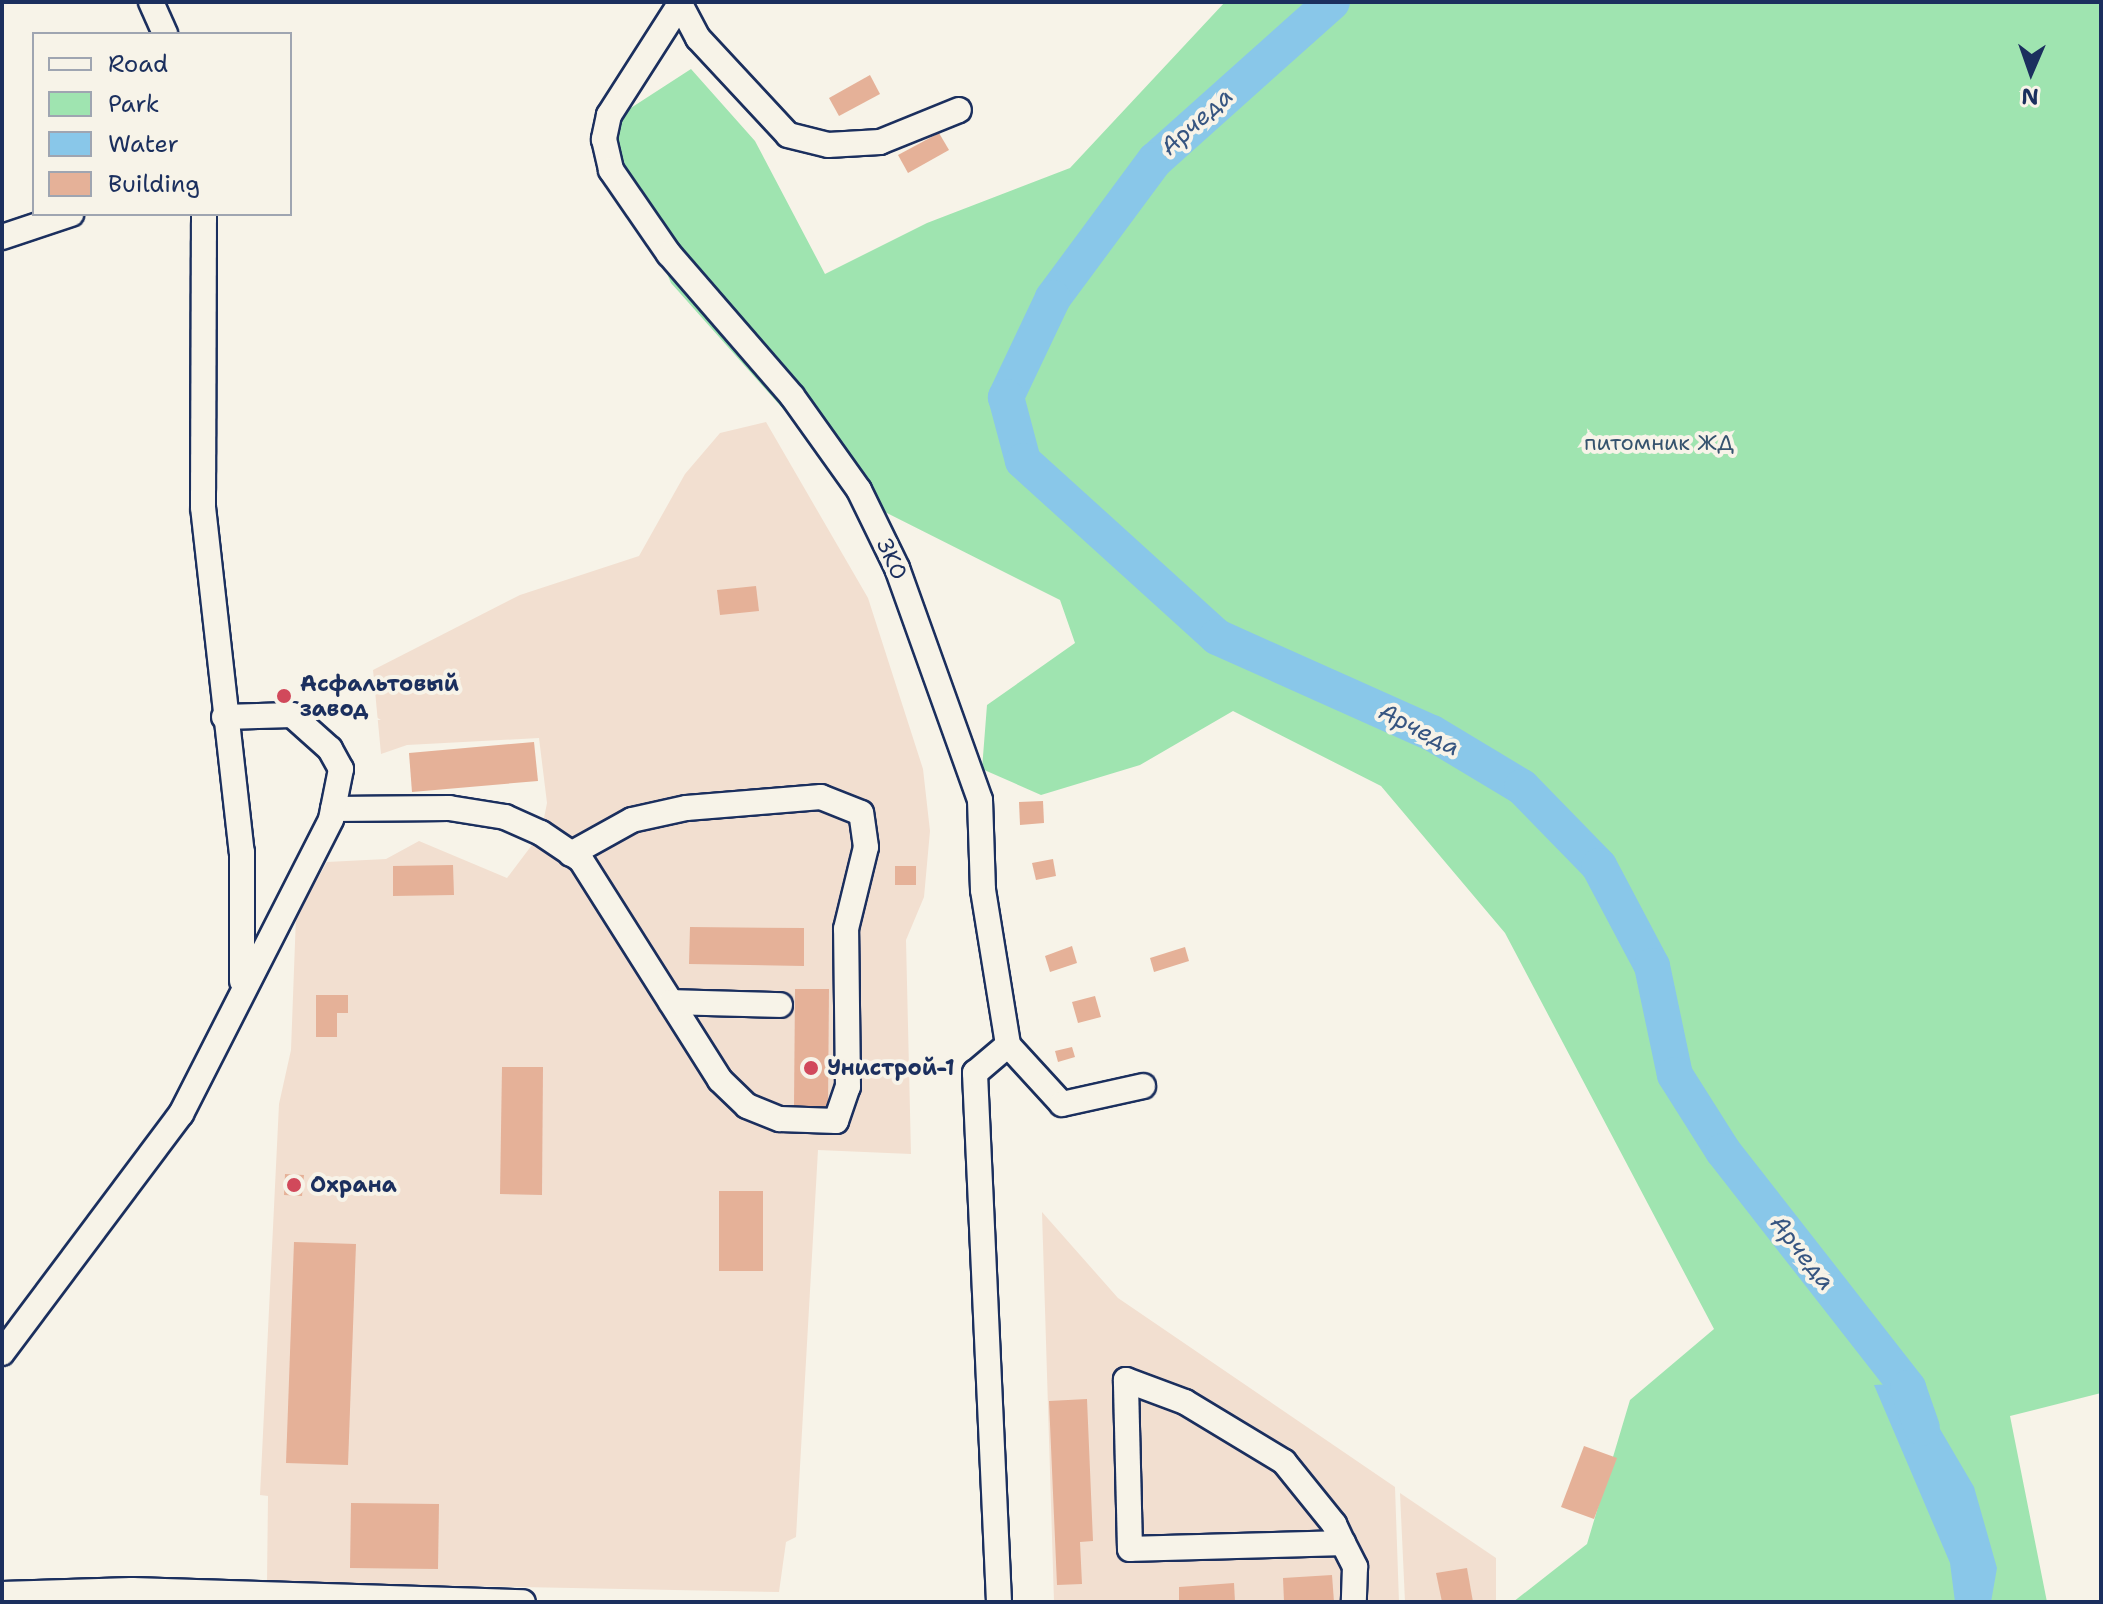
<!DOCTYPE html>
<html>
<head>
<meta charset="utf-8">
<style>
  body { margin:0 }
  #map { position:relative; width:2103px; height:1604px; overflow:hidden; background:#f7f3e8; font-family:"Shantell Sans",sans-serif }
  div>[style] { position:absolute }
  .built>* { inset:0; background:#f2dfd0 }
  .green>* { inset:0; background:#9fe4b0 }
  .water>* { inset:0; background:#89c7e9 }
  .river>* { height:36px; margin:-18px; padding:0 18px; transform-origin:18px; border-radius:18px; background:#89c7e9 }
  .building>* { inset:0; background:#e5b198 }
  .roads { filter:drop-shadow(2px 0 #1b2f5e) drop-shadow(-2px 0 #1b2f5e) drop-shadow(0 2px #1b2f5e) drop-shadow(0 -2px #1b2f5e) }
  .minor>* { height:24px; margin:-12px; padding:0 12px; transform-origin:12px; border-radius:12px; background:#f7f3e8 }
  .dots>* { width:22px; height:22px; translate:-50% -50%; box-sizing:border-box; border:4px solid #f7f3e8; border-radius:50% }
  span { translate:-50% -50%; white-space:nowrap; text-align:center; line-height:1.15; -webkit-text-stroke:8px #f7f3e8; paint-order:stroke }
  .park-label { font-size:22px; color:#35536e }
  .street-label { font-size:22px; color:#1b2f5e }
  .poi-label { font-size:22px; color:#1b2f5e; font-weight:700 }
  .left { translate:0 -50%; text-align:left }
  .water-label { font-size:24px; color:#365581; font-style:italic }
  .frame { position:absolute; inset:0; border:4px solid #1b2f5e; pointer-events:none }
  .legend { position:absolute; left:32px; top:32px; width:260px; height:184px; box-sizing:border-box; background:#f7f3e8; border:2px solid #9fa5b1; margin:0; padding:10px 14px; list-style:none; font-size:24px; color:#1b2f5e }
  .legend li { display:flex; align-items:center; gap:16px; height:40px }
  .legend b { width:40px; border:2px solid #9fa5b1 }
  .north { position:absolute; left:1991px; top:32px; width:80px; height:80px; -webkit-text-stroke:6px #f7f3e8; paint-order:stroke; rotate:182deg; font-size:22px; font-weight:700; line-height:32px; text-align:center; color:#1b2f5e }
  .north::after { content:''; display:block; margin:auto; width:28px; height:36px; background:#1b2f5e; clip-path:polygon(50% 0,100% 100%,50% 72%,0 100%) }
</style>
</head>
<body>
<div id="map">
  <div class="built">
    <div style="clip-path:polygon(766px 422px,868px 598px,923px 769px,930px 831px,924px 897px,906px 940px,911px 1154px,818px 1150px,796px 1537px,786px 1542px,779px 1592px,267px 1582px,268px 1496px,260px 1495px,279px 1104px,291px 1050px,296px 916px,327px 862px,386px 859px,419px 841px,507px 878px,541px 833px,547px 803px,539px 738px,407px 745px,381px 754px,373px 670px,520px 595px,639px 556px,685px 474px,720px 433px)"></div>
    <div style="clip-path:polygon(1042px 1212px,1118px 1298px,1395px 1487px,1399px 1602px,1054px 1602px)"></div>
    <div style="clip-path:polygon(1400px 1493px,1496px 1558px,1496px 1602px,1405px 1602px)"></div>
  </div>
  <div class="green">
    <div style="clip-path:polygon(1225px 2px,2101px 2px,2101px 1393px,2010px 1416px,2047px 1602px,1513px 1602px,1587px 1544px,1630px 1400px,1714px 1329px,1505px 933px,1381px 786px,1233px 711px,1140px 765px,1041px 795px,982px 769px,987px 705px,1075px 643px,1060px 600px,867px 503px,671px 283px,603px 126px,691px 69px,755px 141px,825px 274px,927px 223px,1070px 168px)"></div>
  </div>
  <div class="water">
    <div style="clip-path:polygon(1913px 1383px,1974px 1487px,1997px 1568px,1991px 1602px,1955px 1602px,1950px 1563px,1874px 1385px)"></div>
  </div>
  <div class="river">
    <div style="left:1332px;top:2px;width:237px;rotate:138.2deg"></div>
    <div style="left:1155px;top:160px;width:172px;rotate:126.5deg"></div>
    <div style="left:1053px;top:298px;width:110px;rotate:115.4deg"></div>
    <div style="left:1006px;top:397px;width:66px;rotate:75.1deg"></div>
    <div style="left:1023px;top:461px;width:262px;rotate:42.2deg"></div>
    <div style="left:1217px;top:637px;width:235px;rotate:24.1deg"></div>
    <div style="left:1432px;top:733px;width:105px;rotate:31deg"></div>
    <div style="left:1522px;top:787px;width:110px;rotate:45.7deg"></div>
    <div style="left:1599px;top:866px;width:113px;rotate:62.1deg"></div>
    <div style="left:1652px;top:966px;width:111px;rotate:78.1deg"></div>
    <div style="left:1675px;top:1075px;width:90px;rotate:57.7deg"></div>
    <div style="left:1723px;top:1151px;width:301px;rotate:52deg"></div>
    <div style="left:1908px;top:1388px;width:42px;rotate:70.7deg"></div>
  </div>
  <div class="building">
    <div style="clip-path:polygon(870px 75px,880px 94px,839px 116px,829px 98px)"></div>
    <div style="clip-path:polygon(939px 133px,949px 150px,908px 173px,898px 155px)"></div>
    <div style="clip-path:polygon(756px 586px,759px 611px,720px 615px,717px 590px)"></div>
    <div style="clip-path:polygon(534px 742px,538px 781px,412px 792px,409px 753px)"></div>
    <div style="clip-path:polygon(1043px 801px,1044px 823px,1020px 825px,1019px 802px)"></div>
    <div style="clip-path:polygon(1053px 859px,1056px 876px,1036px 880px,1032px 863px)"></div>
    <div style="clip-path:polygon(453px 865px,454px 895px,393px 896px,393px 866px)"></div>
    <div style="clip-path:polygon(895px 866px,916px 866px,916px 885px,895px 885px)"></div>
    <div style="clip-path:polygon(690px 927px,804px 928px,804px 966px,689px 964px)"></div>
    <div style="clip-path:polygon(1072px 946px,1077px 963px,1050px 972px,1045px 956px)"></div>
    <div style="clip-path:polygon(1185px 947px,1189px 961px,1154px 972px,1150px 958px)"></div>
    <div style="clip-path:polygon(795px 989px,829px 989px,828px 1108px,794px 1107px)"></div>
    <div style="clip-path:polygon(316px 995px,348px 995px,348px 1013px,337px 1013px,337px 1037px,316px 1037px)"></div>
    <div style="clip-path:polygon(1095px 996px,1101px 1017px,1078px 1023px,1072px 1002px)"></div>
    <div style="clip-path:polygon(1072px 1047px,1075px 1057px,1058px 1062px,1055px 1051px)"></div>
    <div style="clip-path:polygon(502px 1067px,543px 1067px,542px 1195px,500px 1194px)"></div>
    <div style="clip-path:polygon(285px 1174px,304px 1175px,302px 1196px,284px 1195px)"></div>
    <div style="clip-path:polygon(719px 1191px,763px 1191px,763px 1271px,719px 1271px)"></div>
    <div style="clip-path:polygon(294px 1242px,356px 1244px,348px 1465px,286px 1463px)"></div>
    <div style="clip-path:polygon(1087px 1399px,1093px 1541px,1080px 1542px,1082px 1584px,1057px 1585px,1049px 1401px)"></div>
    <div style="clip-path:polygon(1584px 1446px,1617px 1458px,1594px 1519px,1561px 1507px)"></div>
    <div style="clip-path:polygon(351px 1503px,439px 1504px,438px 1569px,350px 1568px)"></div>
    <div style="clip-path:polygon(1467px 1568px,1473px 1602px,1442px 1602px,1436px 1573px)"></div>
    <div style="clip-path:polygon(1332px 1575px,1334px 1602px,1284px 1602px,1283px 1578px)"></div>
    <div style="clip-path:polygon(1234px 1583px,1235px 1602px,1179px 1602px,1179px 1587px)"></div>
  </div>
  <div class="roads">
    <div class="minor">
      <div style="left:151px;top:2px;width:35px;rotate:66deg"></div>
      <div style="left:679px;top:2px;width:41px;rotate:62.2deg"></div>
      <div style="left:698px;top:38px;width:132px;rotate:47.1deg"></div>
      <div style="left:788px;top:135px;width:41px;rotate:14deg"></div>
      <div style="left:828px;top:145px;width:52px;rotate:-3.3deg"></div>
      <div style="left:880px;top:142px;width:85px;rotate:-22.1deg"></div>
      <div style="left:680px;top:4px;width:132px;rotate:122.6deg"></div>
      <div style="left:609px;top:115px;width:25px;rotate:102deg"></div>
      <div style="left:604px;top:139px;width:32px;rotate:77deg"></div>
      <div style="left:611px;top:170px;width:102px;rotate:55.4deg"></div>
      <div style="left:669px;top:254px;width:188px;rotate:49.1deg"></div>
      <div style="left:792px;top:396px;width:115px;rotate:54.5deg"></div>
      <div style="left:859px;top:490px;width:87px;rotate:64deg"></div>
      <div style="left:897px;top:568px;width:246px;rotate:70.3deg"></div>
      <div style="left:980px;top:800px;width:90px;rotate:88.1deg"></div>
      <div style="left:983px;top:890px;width:157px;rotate:80.8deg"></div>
      <div style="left:1008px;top:1045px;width:80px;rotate:47.5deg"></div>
      <div style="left:1062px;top:1104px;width:83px;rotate:-12.5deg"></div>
      <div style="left:204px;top:214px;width:293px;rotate:90.2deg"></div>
      <div style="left:203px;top:507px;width:347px;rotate:83.6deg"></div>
      <div style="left:242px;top:852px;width:129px;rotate:90deg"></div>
      <div style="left:2px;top:237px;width:73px;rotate:-18.4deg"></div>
      <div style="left:333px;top:809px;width:116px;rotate:-0.5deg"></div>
      <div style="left:449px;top:808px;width:57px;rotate:9.1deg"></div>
      <div style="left:505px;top:817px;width:39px;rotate:24deg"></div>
      <div style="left:541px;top:833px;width:48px;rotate:34deg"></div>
      <div style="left:581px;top:860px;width:260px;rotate:57.7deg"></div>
      <div style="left:720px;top:1080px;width:37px;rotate:44deg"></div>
      <div style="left:747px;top:1106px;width:35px;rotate:22deg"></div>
      <div style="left:780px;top:1119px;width:56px;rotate:2deg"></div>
      <div style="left:836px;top:1121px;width:36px;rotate:-71deg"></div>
      <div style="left:848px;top:1087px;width:158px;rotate:-90.7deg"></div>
      <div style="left:846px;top:929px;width:84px;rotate:-76.3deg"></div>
      <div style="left:866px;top:847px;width:34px;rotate:-98deg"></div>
      <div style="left:861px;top:813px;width:43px;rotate:-158.2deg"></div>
      <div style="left:821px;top:797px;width:135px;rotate:175.3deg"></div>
      <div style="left:686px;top:808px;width:55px;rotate:167.5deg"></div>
      <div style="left:632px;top:820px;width:70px;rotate:150.9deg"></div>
      <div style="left:671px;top:1002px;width:109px;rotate:1.6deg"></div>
      <div style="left:2px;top:1353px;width:299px;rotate:-53.2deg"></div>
      <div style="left:181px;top:1114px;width:331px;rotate:-63deg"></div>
      <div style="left:331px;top:819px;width:51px;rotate:-78.7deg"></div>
      <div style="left:341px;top:769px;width:23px;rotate:-119deg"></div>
      <div style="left:330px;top:749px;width:51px;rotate:-138.2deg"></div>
      <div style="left:292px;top:715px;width:68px;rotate:178.3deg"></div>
      <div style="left:1343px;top:1543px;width:213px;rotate:178.4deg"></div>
      <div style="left:1130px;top:1549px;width:169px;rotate:-91.4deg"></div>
      <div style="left:1126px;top:1380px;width:63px;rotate:20.4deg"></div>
      <div style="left:1185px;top:1402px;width:116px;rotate:31.2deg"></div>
      <div style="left:1284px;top:1462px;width:80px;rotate:51.1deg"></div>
      <div style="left:1334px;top:1524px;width:21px;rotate:65deg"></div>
      <div style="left:1343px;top:1543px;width:27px;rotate:63deg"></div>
      <div style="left:1355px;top:1567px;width:35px;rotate:92deg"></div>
      <div style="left:2px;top:1594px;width:130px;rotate:-1.8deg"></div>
      <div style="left:132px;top:1590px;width:391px;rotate:1.8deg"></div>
      <div style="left:999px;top:1602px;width:530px;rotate:-92.6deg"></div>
      <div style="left:975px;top:1073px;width:43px;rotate:-40.3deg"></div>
    </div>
  </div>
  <div class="dots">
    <div style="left:284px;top:696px;background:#d1495b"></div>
    <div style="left:811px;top:1068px;background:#d1495b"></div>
    <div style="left:294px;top:1185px;background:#d1495b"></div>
  </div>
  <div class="park-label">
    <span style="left:1659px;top:443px">питомник ЖД</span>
  </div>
  <div class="street-label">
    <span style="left:892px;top:559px;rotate:65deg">ЗКО</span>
  </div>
  <div class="poi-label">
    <span class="left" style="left:300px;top:696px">Асфальтовый<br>завод</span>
    <span class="left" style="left:827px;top:1068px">Унистрой-1</span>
    <span class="left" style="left:310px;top:1185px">Охрана</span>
  </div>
  <div class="water-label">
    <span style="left:1197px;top:122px;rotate:-42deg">Арчеда</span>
    <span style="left:1419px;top:730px;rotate:27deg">Арчеда</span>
    <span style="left:1802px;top:1253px;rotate:52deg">Арчеда</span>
  </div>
  <div class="frame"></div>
  <ul class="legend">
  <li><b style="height:10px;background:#f7f3e8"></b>Road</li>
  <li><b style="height:22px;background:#9fe4b0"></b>Park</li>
  <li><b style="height:22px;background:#89c7e9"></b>Water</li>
  <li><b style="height:22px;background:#e5b198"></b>Building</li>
  </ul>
  <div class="north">N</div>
</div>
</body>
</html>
